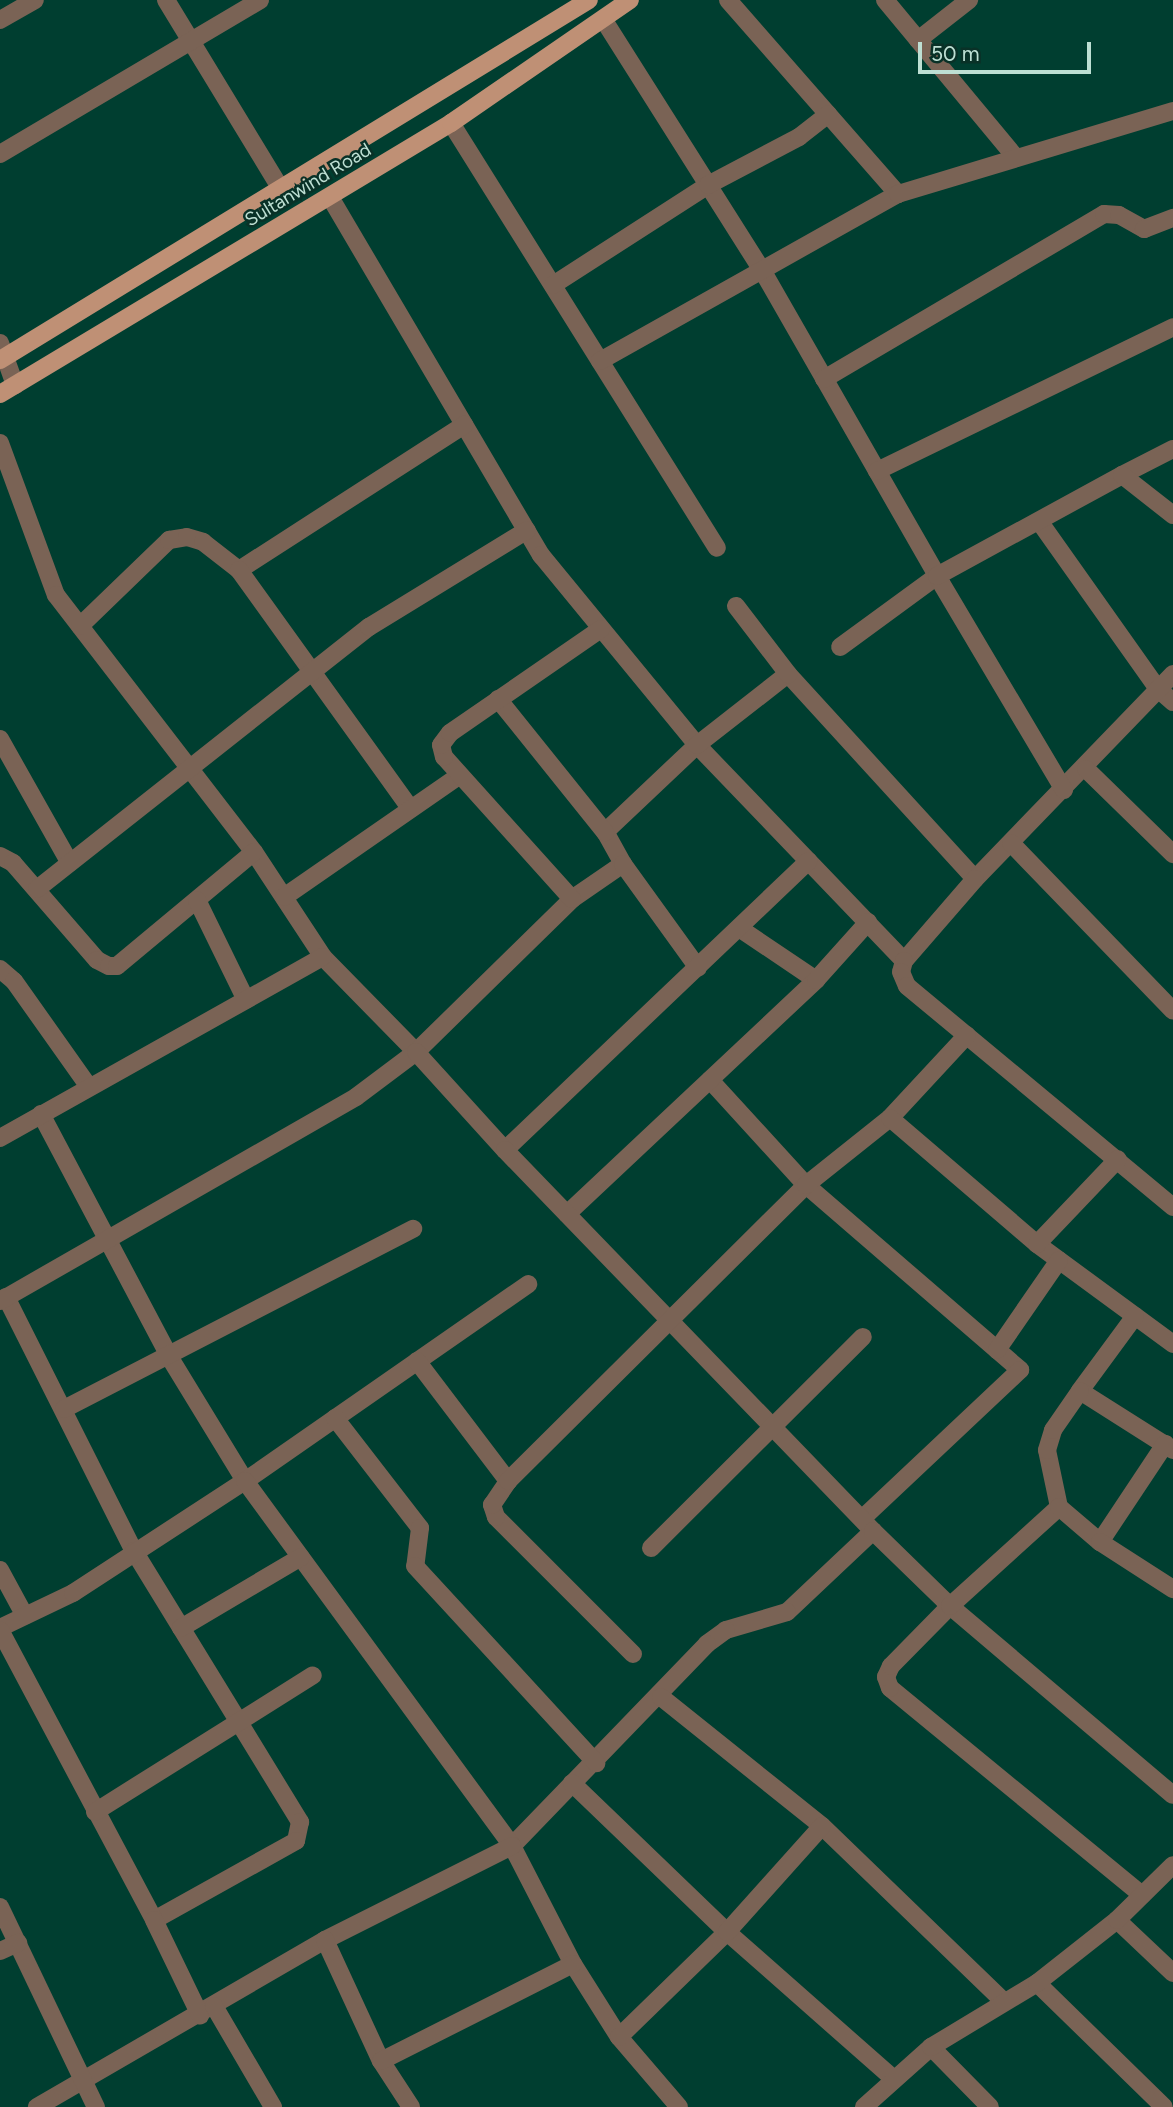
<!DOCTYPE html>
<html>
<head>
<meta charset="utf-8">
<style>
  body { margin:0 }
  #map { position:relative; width:1173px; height:2107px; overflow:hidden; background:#003e30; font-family:Figtree,sans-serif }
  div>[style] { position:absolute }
  .minor>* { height:18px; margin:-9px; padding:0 9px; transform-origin:9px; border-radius:9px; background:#7a6355 }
  .major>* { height:18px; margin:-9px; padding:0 9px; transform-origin:9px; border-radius:9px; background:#bf9075 }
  span { translate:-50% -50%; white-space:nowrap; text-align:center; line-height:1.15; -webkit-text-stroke:5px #093127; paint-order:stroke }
  .street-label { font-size:19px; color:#bddfd3 }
  .scale { position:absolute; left:918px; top:42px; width:173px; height:32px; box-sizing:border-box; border:4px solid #bddfd3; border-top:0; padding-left:9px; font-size:21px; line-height:24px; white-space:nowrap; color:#bddfd3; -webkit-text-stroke:5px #093127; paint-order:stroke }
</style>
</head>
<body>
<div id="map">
  <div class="minor">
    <div style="left:166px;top:0;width:221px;rotate:58.7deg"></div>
    <div style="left:728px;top:0;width:258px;rotate:48.8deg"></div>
    <div style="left:885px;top:0;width:205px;rotate:50.3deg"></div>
    <div style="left:0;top:20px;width:40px;rotate:-29.7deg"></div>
    <div style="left:605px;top:22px;width:294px;rotate:57.7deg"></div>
    <div style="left:762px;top:270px;width:353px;rotate:60.2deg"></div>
    <div style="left:937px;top:576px;width:120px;rotate:143.8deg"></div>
    <div style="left:918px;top:40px;width:65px;rotate:-38.1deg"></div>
    <div style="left:451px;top:123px;width:501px;rotate:57.96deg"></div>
    <div style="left:0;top:154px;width:302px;rotate:-30.6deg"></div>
    <div style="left:330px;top:197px;width:416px;rotate:59.5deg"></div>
    <div style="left:541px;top:555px;width:246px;rotate:50.6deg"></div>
    <div style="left:697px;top:745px;width:299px;rotate:46.2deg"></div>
    <div style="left:553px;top:285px;width:184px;rotate:-32.8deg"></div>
    <div style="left:708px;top:185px;width:103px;rotate:-27.8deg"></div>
    <div style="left:799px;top:137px;width:37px;rotate:-38deg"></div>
    <div style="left:0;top:343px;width:45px;rotate:70.3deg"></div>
    <div style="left:600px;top:361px;width:342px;rotate:-29.3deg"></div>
    <div style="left:898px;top:194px;width:287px;rotate:-16.8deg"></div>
    <div style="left:824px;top:379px;width:325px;rotate:-30.5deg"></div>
    <div style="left:1104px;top:214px;width:15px;rotate:4deg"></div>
    <div style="left:1119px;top:215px;width:29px;rotate:29deg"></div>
    <div style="left:1144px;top:229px;width:31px;rotate:-21deg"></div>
    <div style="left:0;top:443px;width:162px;rotate:69.8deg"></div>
    <div style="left:56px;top:595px;width:324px;rotate:52.4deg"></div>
    <div style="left:254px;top:852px;width:126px;rotate:56.7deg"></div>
    <div style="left:323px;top:957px;width:133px;rotate:45.6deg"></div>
    <div style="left:416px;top:1052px;width:219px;rotate:-44.4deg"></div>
    <div style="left:572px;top:899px;width:62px;rotate:-34.5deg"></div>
    <div style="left:623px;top:864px;width:37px;rotate:-119deg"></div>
    <div style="left:605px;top:832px;width:127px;rotate:-43.4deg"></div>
    <div style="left:697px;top:745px;width:115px;rotate:-38deg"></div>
    <div style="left:788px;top:674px;width:277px;rotate:47.6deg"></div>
    <div style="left:877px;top:471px;width:329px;rotate:-25.9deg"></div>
    <div style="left:1122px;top:475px;width:57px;rotate:-27deg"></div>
    <div style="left:1039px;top:521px;width:206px;rotate:54.7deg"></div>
    <div style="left:1158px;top:689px;width:20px;rotate:41deg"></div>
    <div style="left:239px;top:570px;width:268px;rotate:-32.8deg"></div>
    <div style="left:736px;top:606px;width:86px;rotate:52.6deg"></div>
    <div style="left:80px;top:626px;width:124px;rotate:-44deg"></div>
    <div style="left:169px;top:540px;width:18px;rotate:-9deg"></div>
    <div style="left:187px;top:537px;width:17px;rotate:17deg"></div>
    <div style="left:203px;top:542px;width:46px;rotate:37.9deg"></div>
    <div style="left:239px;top:570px;width:294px;rotate:54.3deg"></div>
    <div style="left:1173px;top:674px;width:285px;rotate:134deg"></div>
    <div style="left:975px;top:879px;width:108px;rotate:130.9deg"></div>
    <div style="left:904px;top:961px;width:11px;rotate:105deg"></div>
    <div style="left:901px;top:972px;width:15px;rotate:67deg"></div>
    <div style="left:907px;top:986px;width:346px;rotate:39.7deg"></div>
    <div style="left:498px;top:699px;width:171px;rotate:51.2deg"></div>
    <div style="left:0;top:739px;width:142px;rotate:60.6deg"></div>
    <div style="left:1086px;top:769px;width:122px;rotate:44.3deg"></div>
    <div style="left:1064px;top:790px;width:249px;rotate:-120.7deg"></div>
    <div style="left:937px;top:576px;width:211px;rotate:-28.6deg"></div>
    <div style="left:1122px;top:475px;width:65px;rotate:38.1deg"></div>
    <div style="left:1011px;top:843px;width:233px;rotate:46deg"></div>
    <div style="left:0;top:856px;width:15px;rotate:28deg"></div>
    <div style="left:13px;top:863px;width:128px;rotate:49.1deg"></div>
    <div style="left:97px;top:960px;width:13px;rotate:27deg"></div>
    <div style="left:109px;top:966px;width:8px"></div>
    <div style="left:117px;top:966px;width:178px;rotate:-39.8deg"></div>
    <div style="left:623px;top:864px;width:128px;rotate:54.2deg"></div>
    <div style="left:37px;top:889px;width:423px;rotate:-38.3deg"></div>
    <div style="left:369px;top:627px;width:185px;rotate:-31.5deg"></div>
    <div style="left:284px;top:897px;width:214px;rotate:-34.7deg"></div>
    <div style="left:572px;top:899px;width:191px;rotate:-132deg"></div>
    <div style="left:444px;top:757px;width:12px;rotate:-104deg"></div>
    <div style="left:441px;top:745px;width:15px;rotate:-53deg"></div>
    <div style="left:450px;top:733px;width:183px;rotate:-34.6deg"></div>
    <div style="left:197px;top:900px;width:111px;rotate:63.9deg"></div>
    <div style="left:739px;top:928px;width:93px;rotate:34deg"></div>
    <div style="left:0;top:969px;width:18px;rotate:41deg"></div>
    <div style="left:14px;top:981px;width:130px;rotate:54.7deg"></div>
    <div style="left:710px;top:1080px;width:142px;rotate:47.6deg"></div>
    <div style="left:806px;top:1185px;width:283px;rotate:40.8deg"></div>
    <div style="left:1020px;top:1370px;width:217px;rotate:136.7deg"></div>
    <div style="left:41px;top:1114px;width:276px;rotate:62.1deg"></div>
    <div style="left:170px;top:1358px;width:144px;rotate:58.6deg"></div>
    <div style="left:245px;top:1481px;width:345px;rotate:-34.8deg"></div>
    <div style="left:890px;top:1118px;width:113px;rotate:-47.1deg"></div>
    <div style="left:0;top:1138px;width:370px;rotate:-29.3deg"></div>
    <div style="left:505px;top:1150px;width:419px;rotate:-43.6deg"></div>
    <div style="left:567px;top:1214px;width:342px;rotate:-43.2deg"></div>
    <div style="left:816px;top:980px;width:78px;rotate:-48.1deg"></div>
    <div style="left:1037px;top:1244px;width:169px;rotate:36.3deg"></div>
    <div style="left:6px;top:1297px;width:284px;rotate:63.3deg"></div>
    <div style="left:134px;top:1551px;width:318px;rotate:58.5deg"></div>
    <div style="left:300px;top:1822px;width:19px;rotate:102deg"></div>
    <div style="left:296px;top:1841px;width:162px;rotate:150.9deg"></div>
    <div style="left:0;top:1301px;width:410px;rotate:-29.8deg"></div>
    <div style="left:356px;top:1097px;width:75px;rotate:-36.9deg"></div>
    <div style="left:416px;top:1052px;width:132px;rotate:47.8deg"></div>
    <div style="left:505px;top:1150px;width:530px;rotate:45.99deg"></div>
    <div style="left:873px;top:1531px;width:118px;rotate:136.7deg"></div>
    <div style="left:787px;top:1612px;width:64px;rotate:163.6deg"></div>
    <div style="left:726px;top:1630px;width:24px;rotate:144deg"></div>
    <div style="left:707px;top:1644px;width:281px;rotate:134deg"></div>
    <div style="left:512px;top:1846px;width:133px;rotate:62.7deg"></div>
    <div style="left:573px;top:1964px;width:86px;rotate:57.8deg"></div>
    <div style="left:619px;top:2037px;width:92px;rotate:49.4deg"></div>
    <div style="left:1135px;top:1316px;width:93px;rotate:126.3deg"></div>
    <div style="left:1080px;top:1391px;width:110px;rotate:32.4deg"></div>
    <div style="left:997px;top:1350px;width:109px;rotate:-55.4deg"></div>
    <div style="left:417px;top:1361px;width:151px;rotate:52.8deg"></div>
    <div style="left:64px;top:1409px;width:393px;rotate:-27.3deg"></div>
    <div style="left:335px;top:1418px;width:139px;rotate:52.3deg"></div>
    <div style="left:420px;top:1528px;width:38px;rotate:97deg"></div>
    <div style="left:415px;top:1566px;width:268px;rotate:47.4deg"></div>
    <div style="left:1059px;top:1507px;width:58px;rotate:-101.9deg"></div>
    <div style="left:1047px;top:1450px;width:21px;rotate:-73deg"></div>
    <div style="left:1053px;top:1430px;width:47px;rotate:-55.3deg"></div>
    <div style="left:873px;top:1531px;width:107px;rotate:44.2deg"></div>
    <div style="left:950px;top:1606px;width:292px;rotate:40.3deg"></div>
    <div style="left:1100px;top:1542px;width:118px;rotate:-56.4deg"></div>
    <div style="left:651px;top:1548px;width:299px;rotate:-44.9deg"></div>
    <div style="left:0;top:1570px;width:52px;rotate:61.5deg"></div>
    <div style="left:0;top:1628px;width:81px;rotate:-25.6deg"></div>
    <div style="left:73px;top:1593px;width:205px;rotate:-33.1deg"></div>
    <div style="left:245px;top:1481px;width:452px;rotate:53.8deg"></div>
    <div style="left:512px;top:1846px;width:209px;rotate:153.3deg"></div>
    <div style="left:325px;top:1940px;width:333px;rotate:149.9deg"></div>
    <div style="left:181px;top:1628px;width:139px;rotate:-30.6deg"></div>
    <div style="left:0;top:1630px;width:328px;rotate:62deg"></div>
    <div style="left:154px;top:1920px;width:106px;rotate:64.2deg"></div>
    <div style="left:633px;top:1654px;width:194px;rotate:-135deg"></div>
    <div style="left:496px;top:1517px;width:13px;rotate:-108deg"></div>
    <div style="left:492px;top:1505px;width:29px;rotate:-56deg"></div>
    <div style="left:508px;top:1481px;width:420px;rotate:-44.8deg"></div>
    <div style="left:806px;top:1185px;width:107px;rotate:-38.6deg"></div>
    <div style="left:890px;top:1118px;width:194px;rotate:40.6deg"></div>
    <div style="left:1037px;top:1244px;width:117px;rotate:-46.4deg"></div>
    <div style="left:661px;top:1697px;width:206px;rotate:38.7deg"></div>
    <div style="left:822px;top:1826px;width:253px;rotate:44deg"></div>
    <div style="left:572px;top:1783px;width:215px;rotate:43.9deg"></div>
    <div style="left:727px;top:1932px;width:222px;rotate:41.4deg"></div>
    <div style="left:95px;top:1812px;width:257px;rotate:-32.1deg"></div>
    <div style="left:1142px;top:1895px;width:326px;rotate:-140.6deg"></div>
    <div style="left:890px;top:1688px;width:12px;rotate:-110deg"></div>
    <div style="left:886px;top:1677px;width:12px;rotate:-66deg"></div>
    <div style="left:891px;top:1666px;width:84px;rotate:-45.5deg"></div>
    <div style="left:950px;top:1606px;width:147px;rotate:-42.2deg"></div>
    <div style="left:1059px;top:1507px;width:54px;rotate:40.5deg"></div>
    <div style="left:1100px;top:1542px;width:87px;rotate:32.8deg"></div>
    <div style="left:0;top:1907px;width:222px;rotate:64.4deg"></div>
    <div style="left:1117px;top:1920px;width:77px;rotate:43.4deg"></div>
    <div style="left:325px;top:1940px;width:133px;rotate:65.2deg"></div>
    <div style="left:0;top:1951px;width:20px;rotate:-24deg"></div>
    <div style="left:1037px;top:1983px;width:177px;rotate:44.3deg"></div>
    <div style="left:214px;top:2006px;width:117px;rotate:59.7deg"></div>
    <div style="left:619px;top:2037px;width:151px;rotate:-44.2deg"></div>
    <div style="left:727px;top:1932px;width:142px;rotate:-48.1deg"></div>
    <div style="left:931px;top:2047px;width:84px;rotate:45.5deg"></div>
    <div style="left:411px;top:2107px;width:55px;rotate:-123.1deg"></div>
    <div style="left:381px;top:2061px;width:215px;rotate:-26.8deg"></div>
    <div style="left:864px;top:2107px;width:90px;rotate:-41.8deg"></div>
    <div style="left:931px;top:2047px;width:124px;rotate:-31.1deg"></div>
    <div style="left:1037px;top:1983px;width:102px;rotate:-38.2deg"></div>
    <div style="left:1117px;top:1920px;width:78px;rotate:-44.5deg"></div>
  </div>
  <div class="major">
    <div style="left:0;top:360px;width:690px;rotate:-31.43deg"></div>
    <div style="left:0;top:394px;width:526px;rotate:-31deg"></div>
    <div style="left:451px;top:123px;width:217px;rotate:-34.5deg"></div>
  </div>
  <div class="street-label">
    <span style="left:308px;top:185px;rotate:-31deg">Sultanwind Road</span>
  </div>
  <div class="scale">50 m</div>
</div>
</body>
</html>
